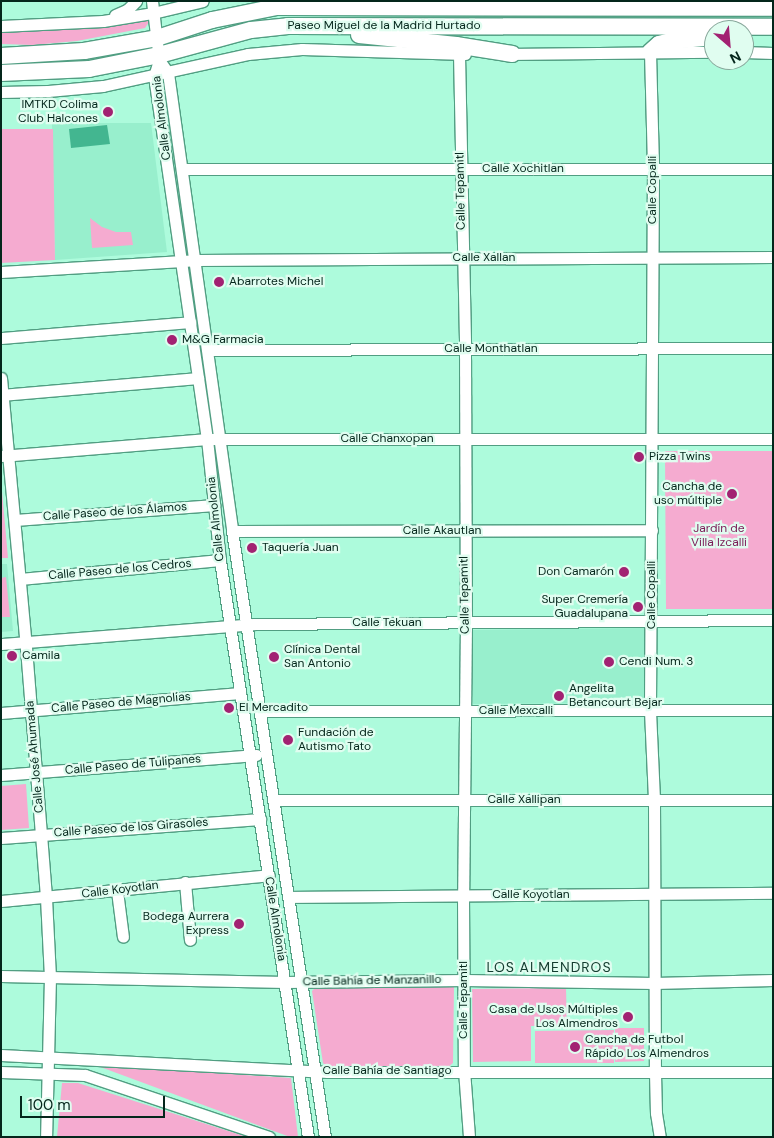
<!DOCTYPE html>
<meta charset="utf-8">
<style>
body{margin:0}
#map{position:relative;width:774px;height:1138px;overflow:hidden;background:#adfbdc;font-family:"DM Sans",sans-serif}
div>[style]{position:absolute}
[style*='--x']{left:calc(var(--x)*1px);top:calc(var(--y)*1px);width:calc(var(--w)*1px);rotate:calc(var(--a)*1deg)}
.built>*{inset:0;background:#98efcd}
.green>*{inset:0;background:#f5abd0}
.water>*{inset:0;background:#43b690}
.roads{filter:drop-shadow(1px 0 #519e82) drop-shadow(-1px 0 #519e82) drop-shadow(0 1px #519e82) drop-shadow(0 -1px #519e82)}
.minor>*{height:11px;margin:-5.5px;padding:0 5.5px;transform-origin:5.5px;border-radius:5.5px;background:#fff}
.highway>*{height:16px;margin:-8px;padding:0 8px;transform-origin:8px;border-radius:8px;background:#fff}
.dots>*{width:14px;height:14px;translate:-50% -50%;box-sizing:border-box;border:2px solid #e0fdf0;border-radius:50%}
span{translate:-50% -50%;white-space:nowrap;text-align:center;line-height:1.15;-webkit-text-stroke:4.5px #e0fdf0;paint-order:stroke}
.street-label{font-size:12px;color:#04261b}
.poi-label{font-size:12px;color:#04261b}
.right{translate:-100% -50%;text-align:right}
.left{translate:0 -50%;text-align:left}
.park-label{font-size:12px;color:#7b1c57}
.neighbourhood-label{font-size:14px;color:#133c2e;letter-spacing:1px}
.frame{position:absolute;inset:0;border:2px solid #04261b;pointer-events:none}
.north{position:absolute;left:704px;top:20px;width:50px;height:50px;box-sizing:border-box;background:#e0fdf0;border:1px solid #88a79b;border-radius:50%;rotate:153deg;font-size:14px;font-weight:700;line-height:20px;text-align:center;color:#04261b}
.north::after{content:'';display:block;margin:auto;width:18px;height:22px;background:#a22272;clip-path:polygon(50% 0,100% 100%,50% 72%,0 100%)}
.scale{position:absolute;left:20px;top:1096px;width:145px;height:22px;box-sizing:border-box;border:2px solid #04261b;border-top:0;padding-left:6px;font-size:15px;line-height:18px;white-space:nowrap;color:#04261b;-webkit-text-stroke:4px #e0fdf0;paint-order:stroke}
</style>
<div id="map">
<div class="built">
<i style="clip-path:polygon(52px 123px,151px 123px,167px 252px,55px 260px)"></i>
<i style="clip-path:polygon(1px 564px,7px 564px,13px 631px,1px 632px)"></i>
<i style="clip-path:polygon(644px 628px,644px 703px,473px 704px,473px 630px)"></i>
</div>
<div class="green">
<i style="clip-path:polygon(143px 17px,149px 22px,145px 28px,77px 41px,33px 45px,1px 44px,1px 30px,69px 30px)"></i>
<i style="clip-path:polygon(1px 129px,53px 129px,55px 260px,1px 263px)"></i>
<i style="clip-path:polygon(90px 218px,102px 227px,116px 232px,131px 232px,133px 245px,92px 248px)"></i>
<i style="clip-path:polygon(773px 451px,773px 609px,666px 609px,665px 451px)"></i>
<i style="clip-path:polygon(1px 480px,8px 558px,1px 558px)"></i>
<i style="clip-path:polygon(6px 577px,10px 617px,1px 617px,1px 578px)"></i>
<i style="clip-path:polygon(26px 784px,29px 828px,1px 830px,1px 786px)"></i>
<i style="clip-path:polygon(454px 987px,453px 1063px,448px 1067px,327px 1067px,323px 1063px,312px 991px,315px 988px)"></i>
<i style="clip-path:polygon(566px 988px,567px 1026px,531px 1026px,531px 1061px,473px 1062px,472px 989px)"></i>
<i style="clip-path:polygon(615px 1028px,644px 1028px,644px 1061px,615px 1062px)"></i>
<i style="clip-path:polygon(614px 1030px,614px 1063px,535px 1063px,535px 1031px)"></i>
<i style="clip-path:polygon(95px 1065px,291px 1078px,298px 1137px,290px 1137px)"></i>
<i style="clip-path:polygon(62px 1083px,78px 1083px,247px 1137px,57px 1137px)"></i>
</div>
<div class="water">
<i style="clip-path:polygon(107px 125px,110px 144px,71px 148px,69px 129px)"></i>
</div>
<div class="roads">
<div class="minor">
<i style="--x:152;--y:1;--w:59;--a:83.2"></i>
<i style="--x:159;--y:60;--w:17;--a:107"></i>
<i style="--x:154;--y:76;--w:367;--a:81.7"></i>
<i style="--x:207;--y:439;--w:122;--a:83.9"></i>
<i style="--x:220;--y:560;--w:584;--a:81.33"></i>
<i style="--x:115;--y:15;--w:13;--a:-23"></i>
<i style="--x:127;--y:10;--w:13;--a:-45"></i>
<i style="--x:1;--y:26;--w:102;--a:-2.8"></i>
<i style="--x:103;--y:21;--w:51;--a:-9.1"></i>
<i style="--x:153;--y:13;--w:51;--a:-13.5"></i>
<i style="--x:650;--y:52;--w:117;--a:88.5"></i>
<i style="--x:653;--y:169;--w:542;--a:90.32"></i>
<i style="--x:650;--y:711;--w:89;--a:87.4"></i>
<i style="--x:654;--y:800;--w:273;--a:89.8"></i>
<i style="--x:655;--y:1073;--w:40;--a:88.6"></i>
<i style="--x:656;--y:1113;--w:24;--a:81"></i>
<i style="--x:744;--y:52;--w:29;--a:2"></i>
<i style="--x:459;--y:54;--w:295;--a:88.8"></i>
<i style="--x:465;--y:349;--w:273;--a:89.8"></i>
<i style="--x:466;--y:622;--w:273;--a:90.6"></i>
<i style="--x:463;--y:895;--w:175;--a:89.7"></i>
<i style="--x:464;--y:1070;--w:67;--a:85.7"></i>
<i style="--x:506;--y:54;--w:208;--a:-0.6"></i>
<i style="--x:159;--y:60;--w:16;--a:55"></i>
<i style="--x:168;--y:73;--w:462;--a:82"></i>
<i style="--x:232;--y:531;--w:613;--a:81.28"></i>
<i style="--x:1;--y:92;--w:47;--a:-1.2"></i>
<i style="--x:48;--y:91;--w:55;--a:-5.2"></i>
<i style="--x:103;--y:86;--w:148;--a:-12.4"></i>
<i style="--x:248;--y:54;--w:54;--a:-5.3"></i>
<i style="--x:302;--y:49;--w:163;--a:1.8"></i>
<i style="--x:183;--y:169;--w:590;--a:0"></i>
<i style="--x:1;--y:272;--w:194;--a:-3.5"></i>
<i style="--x:195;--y:260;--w:578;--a:-0.3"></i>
<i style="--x:1;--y:338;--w:190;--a:-4.8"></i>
<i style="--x:208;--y:350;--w:565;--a:-0.2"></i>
<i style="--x:1;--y:378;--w:271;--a:84.7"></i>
<i style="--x:26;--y:648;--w:251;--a:85.4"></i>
<i style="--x:46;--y:898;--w:79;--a:87.1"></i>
<i style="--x:50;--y:977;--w:160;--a:91.4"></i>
<i style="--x:1;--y:395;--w:198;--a:-4.9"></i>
<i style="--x:1;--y:456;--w:207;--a:-4.7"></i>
<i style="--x:207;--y:439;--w:566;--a:0"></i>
<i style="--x:15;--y:520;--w:200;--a:-4.3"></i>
<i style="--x:232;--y:531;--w:420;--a:-0.1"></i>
<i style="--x:20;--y:579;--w:201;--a:-5.4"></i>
<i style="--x:1;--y:644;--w:253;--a:-4.5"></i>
<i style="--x:253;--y:624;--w:520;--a:-0.44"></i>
<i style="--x:260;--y:711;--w:513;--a:-0.11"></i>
<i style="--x:1;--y:713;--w:240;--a:-4.8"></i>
<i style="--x:1;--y:775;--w:256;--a:-4.5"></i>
<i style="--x:275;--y:800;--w:498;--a:0"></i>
<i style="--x:1;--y:838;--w:260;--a:-4.2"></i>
<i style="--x:185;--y:882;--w:58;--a:85.1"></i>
<i style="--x:117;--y:891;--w:46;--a:82.6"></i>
<i style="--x:289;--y:897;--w:484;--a:-0.5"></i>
<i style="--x:1;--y:901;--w:269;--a:-5.5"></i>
<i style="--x:1;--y:976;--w:284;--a:1.2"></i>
<i style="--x:285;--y:982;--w:180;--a:-0.6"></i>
<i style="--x:465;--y:980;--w:189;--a:0.9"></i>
<i style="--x:654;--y:983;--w:119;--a:-1.4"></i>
<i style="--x:1;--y:1055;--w:327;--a:3"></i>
<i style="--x:328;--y:1072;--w:445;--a:0"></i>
<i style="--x:1;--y:1072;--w:84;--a:2"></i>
<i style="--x:85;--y:1075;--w:194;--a:18.6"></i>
</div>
<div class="highway">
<i style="--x:359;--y:35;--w:98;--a:5.9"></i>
<i style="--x:456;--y:45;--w:57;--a:9.1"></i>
<i style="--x:650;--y:52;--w:12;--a:-42"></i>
<i style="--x:659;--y:44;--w:12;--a:-14"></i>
<i style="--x:671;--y:41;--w:43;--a:-5.3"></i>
<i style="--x:1;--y:56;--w:83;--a:-3.4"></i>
<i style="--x:84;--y:51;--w:74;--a:-10.1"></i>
<i style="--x:157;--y:38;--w:58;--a:-18.1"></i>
<i style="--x:212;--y:20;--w:65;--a:-11.5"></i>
<i style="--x:276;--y:7;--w:497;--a:0.1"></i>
<i style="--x:1;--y:73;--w:88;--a:-2.6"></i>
<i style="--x:89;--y:69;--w:71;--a:-11.3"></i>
<i style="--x:159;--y:55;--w:95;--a:-15.2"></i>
<i style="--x:251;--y:30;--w:37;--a:-6"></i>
<i style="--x:288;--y:26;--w:485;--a:0.1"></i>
</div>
</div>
<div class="dots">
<i style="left:108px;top:112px;background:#a22272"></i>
<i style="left:219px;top:282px;background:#a22272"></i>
<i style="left:172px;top:340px;background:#a22272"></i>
<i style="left:639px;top:457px;background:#a22272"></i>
<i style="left:732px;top:494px;background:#a22272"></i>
<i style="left:252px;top:548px;background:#a22272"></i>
<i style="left:624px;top:572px;background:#a22272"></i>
<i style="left:638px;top:607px;background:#a22272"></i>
<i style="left:12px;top:656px;background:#a22272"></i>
<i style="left:274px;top:657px;background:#a22272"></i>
<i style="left:609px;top:662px;background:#a22272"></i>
<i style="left:559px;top:696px;background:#a22272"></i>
<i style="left:229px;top:708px;background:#a22272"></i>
<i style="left:288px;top:740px;background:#a22272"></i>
<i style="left:239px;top:924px;background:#a22272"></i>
<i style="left:628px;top:1017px;background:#a22272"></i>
<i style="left:575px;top:1047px;background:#a22272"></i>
</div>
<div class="street-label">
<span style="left:384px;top:26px">Paseo Miguel de la Madrid Hurtado</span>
<span style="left:162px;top:118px;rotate:-97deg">Calle Almolonia</span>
<span style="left:523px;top:169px">Calle Xochitlan</span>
<span style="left:653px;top:190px;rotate:-90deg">Calle Copalli</span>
<span style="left:461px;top:191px;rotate:-91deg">Calle Tepamitl</span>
<span style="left:484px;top:258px">Calle Xallan</span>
<span style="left:491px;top:349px">Calle Monthatlan</span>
<span style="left:387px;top:439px">Calle Chanxopan</span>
<span style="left:115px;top:512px;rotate:-4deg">Calle Paseo de los Álamos</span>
<span style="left:216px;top:519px;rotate:-96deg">Calle Almolonia</span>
<span style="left:442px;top:531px">Calle Akautlan</span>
<span style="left:120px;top:570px;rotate:-5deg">Calle Paseo de los Cedros</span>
<span style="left:465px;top:595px;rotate:-91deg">Calle Tepamitl</span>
<span style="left:652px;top:595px;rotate:-90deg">Calle Copalli</span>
<span style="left:387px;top:623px">Calle Tekuan</span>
<span style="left:121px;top:703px;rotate:-5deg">Calle Paseo de Magnolias</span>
<span style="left:516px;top:711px">Calle Mexcalli</span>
<span style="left:35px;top:757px;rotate:-95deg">Calle José Ahumada</span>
<span style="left:133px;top:765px;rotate:-5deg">Calle Paseo de Tulipanes</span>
<span style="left:524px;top:800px">Calle Xallipan</span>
<span style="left:131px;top:828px;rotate:-4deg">Calle Paseo de los Girasoles</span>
<span style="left:120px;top:890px;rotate:-7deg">Calle Koyotlan</span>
<span style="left:531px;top:895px">Calle Koyotlan</span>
<span style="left:275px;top:919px;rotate:81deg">Calle Almolonia</span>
<span style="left:372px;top:981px;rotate:-1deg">Calle Bahía de Manzanillo</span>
<span style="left:464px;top:1000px;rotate:-90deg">Calle Tepamitl</span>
<span style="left:387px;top:1071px">Calle Bahía de Santiago</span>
</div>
<div class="poi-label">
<span class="right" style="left:98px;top:112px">IMTKD Colima<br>Club Halcones</span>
<span class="left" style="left:229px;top:282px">Abarrotes Michel</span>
<span class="left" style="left:182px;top:340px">M&amp;G Farmacia</span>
<span class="left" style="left:649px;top:457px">Pizza Twins</span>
<span class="right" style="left:722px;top:494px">Cancha de<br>uso múltiple</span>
<span class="left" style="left:262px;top:548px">Taquería Juan</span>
<span class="right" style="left:614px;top:572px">Don Camarón</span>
<span class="right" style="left:628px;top:607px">Super Cremería<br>Guadalupana</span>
<span class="left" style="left:284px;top:657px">Clínica Dental<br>San Antonio</span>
<span class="left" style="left:22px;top:656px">Camila</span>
<span class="left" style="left:619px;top:662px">Cendi Num. 3</span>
<span class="left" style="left:569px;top:696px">Angelita<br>Betancourt Bejar</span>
<span class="left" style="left:239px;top:708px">El Mercadito</span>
<span class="left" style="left:298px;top:740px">Fundación de<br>Autismo Tato</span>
<span class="right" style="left:229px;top:924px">Bodega Aurrera<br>Express</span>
<span class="right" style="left:618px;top:1017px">Casa de Usos Múltiples<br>Los Almendros</span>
<span class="left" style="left:585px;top:1047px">Cancha de Futbol<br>Rápido Los Almendros</span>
</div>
<div class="park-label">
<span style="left:719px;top:536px">Jardín de<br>Villa Izcalli</span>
</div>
<div class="neighbourhood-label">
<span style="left:549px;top:967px">LOS ALMENDROS</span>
</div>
<div class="frame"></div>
<div class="north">N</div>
<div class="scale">100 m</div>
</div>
